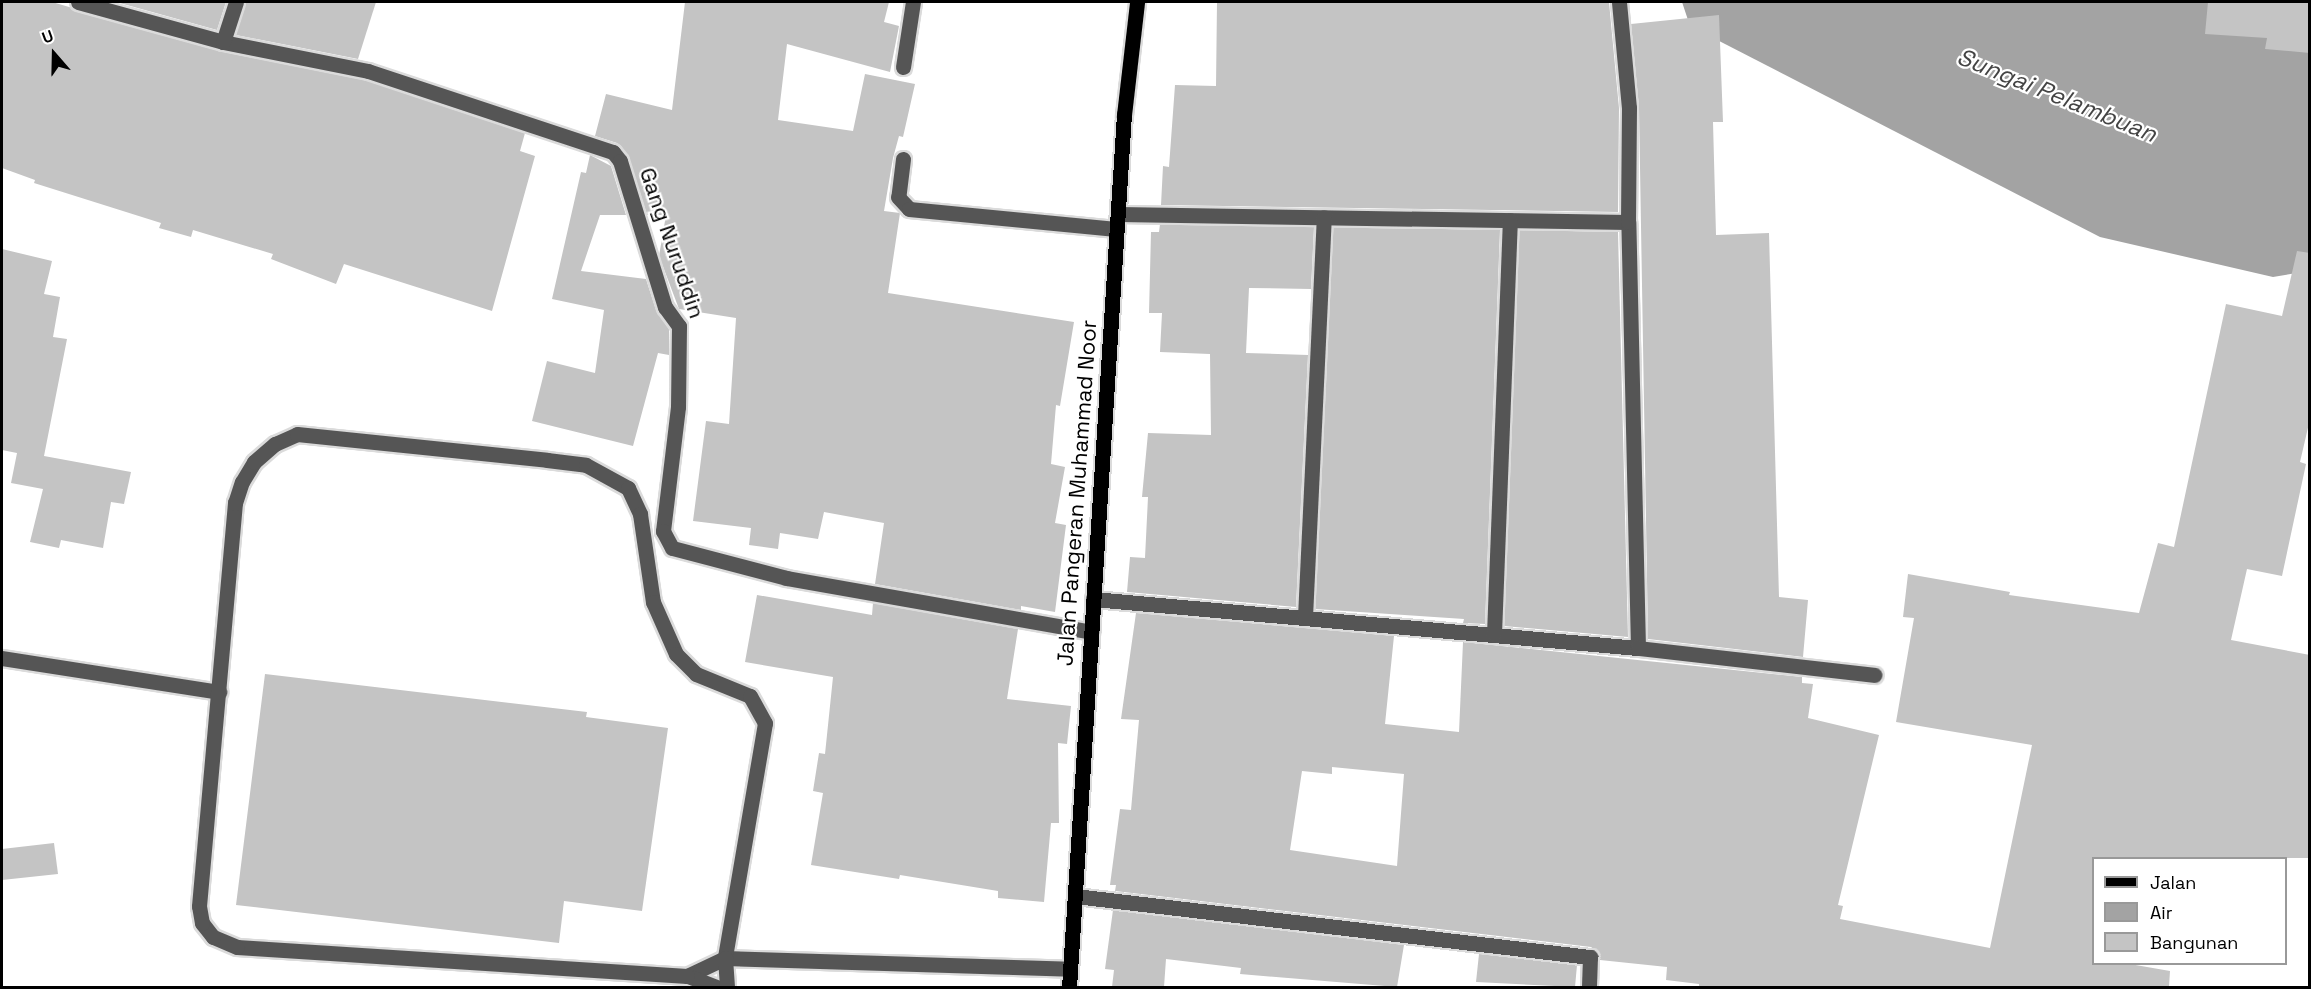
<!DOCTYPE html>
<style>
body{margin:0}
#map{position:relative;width:2311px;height:989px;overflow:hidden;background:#fff;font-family:"Space Grotesk",sans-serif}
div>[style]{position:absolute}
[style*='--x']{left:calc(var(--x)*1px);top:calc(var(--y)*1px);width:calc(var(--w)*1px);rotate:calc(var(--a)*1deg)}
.water>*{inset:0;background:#a3a3a3}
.building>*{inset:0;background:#c4c4c4}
.roads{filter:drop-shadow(2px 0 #dbdbdb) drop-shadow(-2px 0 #dbdbdb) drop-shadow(0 2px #dbdbdb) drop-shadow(0 -2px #dbdbdb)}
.minor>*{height:15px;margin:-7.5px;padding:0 7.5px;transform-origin:7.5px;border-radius:7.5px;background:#555}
.major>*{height:15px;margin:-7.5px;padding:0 7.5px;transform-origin:7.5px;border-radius:7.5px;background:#000}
span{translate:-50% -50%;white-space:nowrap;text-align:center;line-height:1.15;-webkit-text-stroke:4.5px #fff;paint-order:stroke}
.street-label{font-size:22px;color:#000}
.water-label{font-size:24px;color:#444;font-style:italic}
.frame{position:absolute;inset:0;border:3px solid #000;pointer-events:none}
.legend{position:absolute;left:2092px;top:857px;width:195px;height:108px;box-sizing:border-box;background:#fff;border:2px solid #999;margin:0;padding:8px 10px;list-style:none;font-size:18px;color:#000}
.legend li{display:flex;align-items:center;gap:12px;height:30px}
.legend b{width:30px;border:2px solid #999}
.north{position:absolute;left:24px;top:24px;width:60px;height:60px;-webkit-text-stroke:4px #fff;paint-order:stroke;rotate:340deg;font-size:16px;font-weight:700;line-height:24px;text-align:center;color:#000}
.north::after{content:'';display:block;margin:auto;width:21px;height:27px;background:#000;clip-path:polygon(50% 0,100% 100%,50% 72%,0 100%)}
</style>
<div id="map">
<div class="water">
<i style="clip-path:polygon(1682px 2px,2309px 2px,2309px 271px,2273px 277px,2100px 237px,1690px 26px)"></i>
</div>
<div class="building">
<i style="clip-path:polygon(2px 2px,52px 2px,220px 51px,366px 80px,525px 133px,520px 151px,535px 156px,492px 311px,344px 264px,336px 284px,271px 259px,273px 254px,193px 230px,191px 237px,159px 228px,161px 223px,34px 183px,35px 180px,2px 168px)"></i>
<i style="clip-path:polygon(116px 2px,226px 2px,217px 30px)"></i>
<i style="clip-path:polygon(246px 2px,376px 2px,358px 59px,236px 35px)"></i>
<i style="clip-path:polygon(685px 2px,889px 2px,884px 22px,899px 26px,890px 72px,787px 44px,778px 120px,853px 131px,865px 74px,915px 84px,903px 137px,899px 136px,893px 158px,884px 211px,900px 213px,888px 293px,1074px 322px,1060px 406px,1056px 405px,1051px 464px,1065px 467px,1055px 523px,1066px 525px,1055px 612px,1021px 606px,1021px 610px,875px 584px,884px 523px,824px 512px,818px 539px,780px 533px,778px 549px,749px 545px,751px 528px,693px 521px,706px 421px,729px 424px,736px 318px,679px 309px,659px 256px,666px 215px,647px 215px,628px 155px,617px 143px,595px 136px,606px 94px,672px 110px)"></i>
<i style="clip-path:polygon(1217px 2px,1609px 2px,1619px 108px,1618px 212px,1161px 205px,1163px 166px,1169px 167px,1175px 85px,1216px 86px)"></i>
<i style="clip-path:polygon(2208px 2px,2310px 2px,2310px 53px,2265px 49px,2267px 38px,2205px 34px)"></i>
<i style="clip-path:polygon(1719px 15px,1723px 122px,1713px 122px,1716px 235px,1769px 233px,1779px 597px,1808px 600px,1803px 657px,1648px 639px,1639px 108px,1631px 24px)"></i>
<i style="clip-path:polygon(590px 155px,611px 166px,626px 215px,600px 215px,581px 271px,646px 279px,656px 310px,669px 329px,669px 355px,658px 353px,633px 446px,532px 421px,547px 361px,595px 373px,604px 310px,552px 299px,581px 172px,586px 173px)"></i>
<i style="clip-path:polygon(1160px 224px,1314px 227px,1311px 289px,1249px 288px,1246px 353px,1308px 355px,1296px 607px,1127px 592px,1130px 557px,1145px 558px,1148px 497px,1142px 497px,1148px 433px,1211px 435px,1210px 354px,1160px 352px,1162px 313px,1149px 313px,1151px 232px,1159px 232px)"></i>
<i style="clip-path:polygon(1333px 227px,1500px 230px,1485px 624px,1463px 623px,1464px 619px,1315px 609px)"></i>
<i style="clip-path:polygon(1519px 230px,1618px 232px,1628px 637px,1504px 626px)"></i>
<i style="clip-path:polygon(2px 249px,52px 261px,44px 294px,60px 297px,53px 337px,67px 339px,44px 456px,131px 472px,124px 504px,111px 502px,103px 548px,61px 540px,59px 548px,30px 542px,43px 489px,11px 483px,17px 453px,2px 450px)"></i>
<i style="clip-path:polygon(evenodd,2297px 251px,2310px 253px,2310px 419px,2300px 462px,2306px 464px,2282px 576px,2247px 569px,2231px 640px,2310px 655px,2310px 858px,2094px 858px,2094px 963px,2124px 963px,2170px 971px,2169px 987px,1699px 987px,1699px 984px,1666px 980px,1667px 967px,1600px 960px,1598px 952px,1591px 947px,1115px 891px,1116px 885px,1110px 885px,1120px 809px,1131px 810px,1139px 720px,1121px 719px,1136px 613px,1394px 636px,1385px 724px,1459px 732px,1463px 642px,1802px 677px,1802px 683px,1813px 684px,1808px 718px,1879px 735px,1838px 905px,1843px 906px,1840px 919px,1990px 948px,2032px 745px,1896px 722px,1914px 618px,1903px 617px,1908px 574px,2010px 592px,2009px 595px,2139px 613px,2158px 543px,2174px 547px,2226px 304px,2282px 316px,2297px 251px,1332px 767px,1404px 774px,1397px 866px,1290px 850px,1302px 771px,1332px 774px,1332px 767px)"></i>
<i style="clip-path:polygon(757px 595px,872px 615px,873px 603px,1018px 629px,1007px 699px,1071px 706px,1067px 744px,1058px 743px,1059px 823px,1051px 823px,1044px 902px,998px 898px,998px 891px,900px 875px,899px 879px,811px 865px,823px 793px,813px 791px,819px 753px,825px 754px,833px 677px,745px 662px)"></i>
<i style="clip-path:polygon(265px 674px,587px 712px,586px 717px,668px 728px,642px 911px,564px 901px,559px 943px,236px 905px)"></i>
<i style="clip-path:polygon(54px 843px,58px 874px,2px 880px,2px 849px)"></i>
<i style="clip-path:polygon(1113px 910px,1404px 945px,1397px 987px,1240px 974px,1241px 968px,1166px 959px,1164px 987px,1112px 987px,1114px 970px,1105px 969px)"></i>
<i style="clip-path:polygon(1479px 954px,1577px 965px,1575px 987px,1476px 982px)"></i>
</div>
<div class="roads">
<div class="minor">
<i style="--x:78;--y:2;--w:150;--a:15.4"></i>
<i style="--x:223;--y:42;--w:148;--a:11.3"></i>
<i style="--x:368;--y:71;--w:258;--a:18.3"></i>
<i style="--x:613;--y:152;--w:11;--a:52"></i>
<i style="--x:620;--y:161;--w:153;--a:72.9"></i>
<i style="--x:665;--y:307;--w:24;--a:54"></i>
<i style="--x:679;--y:326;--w:81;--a:90.7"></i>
<i style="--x:678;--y:407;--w:125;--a:96.9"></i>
<i style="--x:663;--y:531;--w:19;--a:62"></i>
<i style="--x:672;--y:548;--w:118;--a:14.7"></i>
<i style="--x:786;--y:578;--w:310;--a:10"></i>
<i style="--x:223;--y:42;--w:42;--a:-72"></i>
<i style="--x:903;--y:67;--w:66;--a:-81.3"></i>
<i style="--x:903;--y:159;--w:38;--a:97"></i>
<i style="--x:898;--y:197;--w:16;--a:47"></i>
<i style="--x:909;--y:209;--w:208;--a:5.5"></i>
<i style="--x:1118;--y:214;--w:510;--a:0.9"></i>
<i style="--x:1093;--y:599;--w:547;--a:5.14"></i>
<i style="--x:1638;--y:648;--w:426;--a:-91.3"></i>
<i style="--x:1628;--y:222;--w:114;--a:-89.5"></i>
<i style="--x:1629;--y:108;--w:106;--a:-95.4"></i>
<i style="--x:1305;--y:617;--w:400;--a:-87.3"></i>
<i style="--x:1494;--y:634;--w:414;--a:-87.8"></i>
<i style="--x:1638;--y:648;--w:238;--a:6.5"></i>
<i style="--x:2;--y:658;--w:220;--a:8.9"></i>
<i style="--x:1075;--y:896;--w:519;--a:6.76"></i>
<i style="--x:1590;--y:957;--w:31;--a:92"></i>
<i style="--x:687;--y:976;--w:42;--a:-25.3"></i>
<i style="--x:725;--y:958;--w:345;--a:1.8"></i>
<i style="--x:719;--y:988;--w:34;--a:-159"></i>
<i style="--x:687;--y:976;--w:451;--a:-176.3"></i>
<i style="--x:237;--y:947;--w:26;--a:-157"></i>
<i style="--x:213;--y:937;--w:18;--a:-128"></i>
<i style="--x:202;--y:923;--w:17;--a:-100"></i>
<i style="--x:199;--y:906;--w:405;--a:-84.9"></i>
<i style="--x:235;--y:503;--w:22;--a:-72"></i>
<i style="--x:242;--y:482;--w:23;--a:-59"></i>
<i style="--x:254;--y:462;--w:28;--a:-41"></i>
<i style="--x:275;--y:444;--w:24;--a:-24"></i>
<i style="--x:297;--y:434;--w:251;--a:5.9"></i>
<i style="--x:547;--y:460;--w:39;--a:7"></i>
<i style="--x:586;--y:465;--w:48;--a:28.7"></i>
<i style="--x:628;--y:488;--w:29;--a:65"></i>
<i style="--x:640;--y:514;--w:89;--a:81.6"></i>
<i style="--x:653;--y:602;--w:57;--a:66.1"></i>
<i style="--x:676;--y:654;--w:28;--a:45"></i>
<i style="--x:696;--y:674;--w:58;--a:22.2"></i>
<i style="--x:750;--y:696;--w:31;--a:61"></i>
<i style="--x:765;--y:723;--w:238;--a:99.7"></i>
<i style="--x:725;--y:958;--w:30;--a:86"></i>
</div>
<div class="major">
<i style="--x:1069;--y:988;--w:875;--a:-86.4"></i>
<i style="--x:1124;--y:115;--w:114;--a:-83.4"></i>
</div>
</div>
<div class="street-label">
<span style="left:672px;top:243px;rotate:71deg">Gang Nuruddin</span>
<span style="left:1077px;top:493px;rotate:-86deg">Jalan Pangeran Muhammad Noor</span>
</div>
<div class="water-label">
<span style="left:2057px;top:95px;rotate:22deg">Sungai Pelambuan</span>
</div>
<div class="frame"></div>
<ul class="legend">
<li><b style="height:8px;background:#000"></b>Jalan</li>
<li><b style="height:16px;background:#a3a3a3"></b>Air</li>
<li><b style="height:16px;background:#c4c4c4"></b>Bangunan</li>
</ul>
<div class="north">U</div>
</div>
